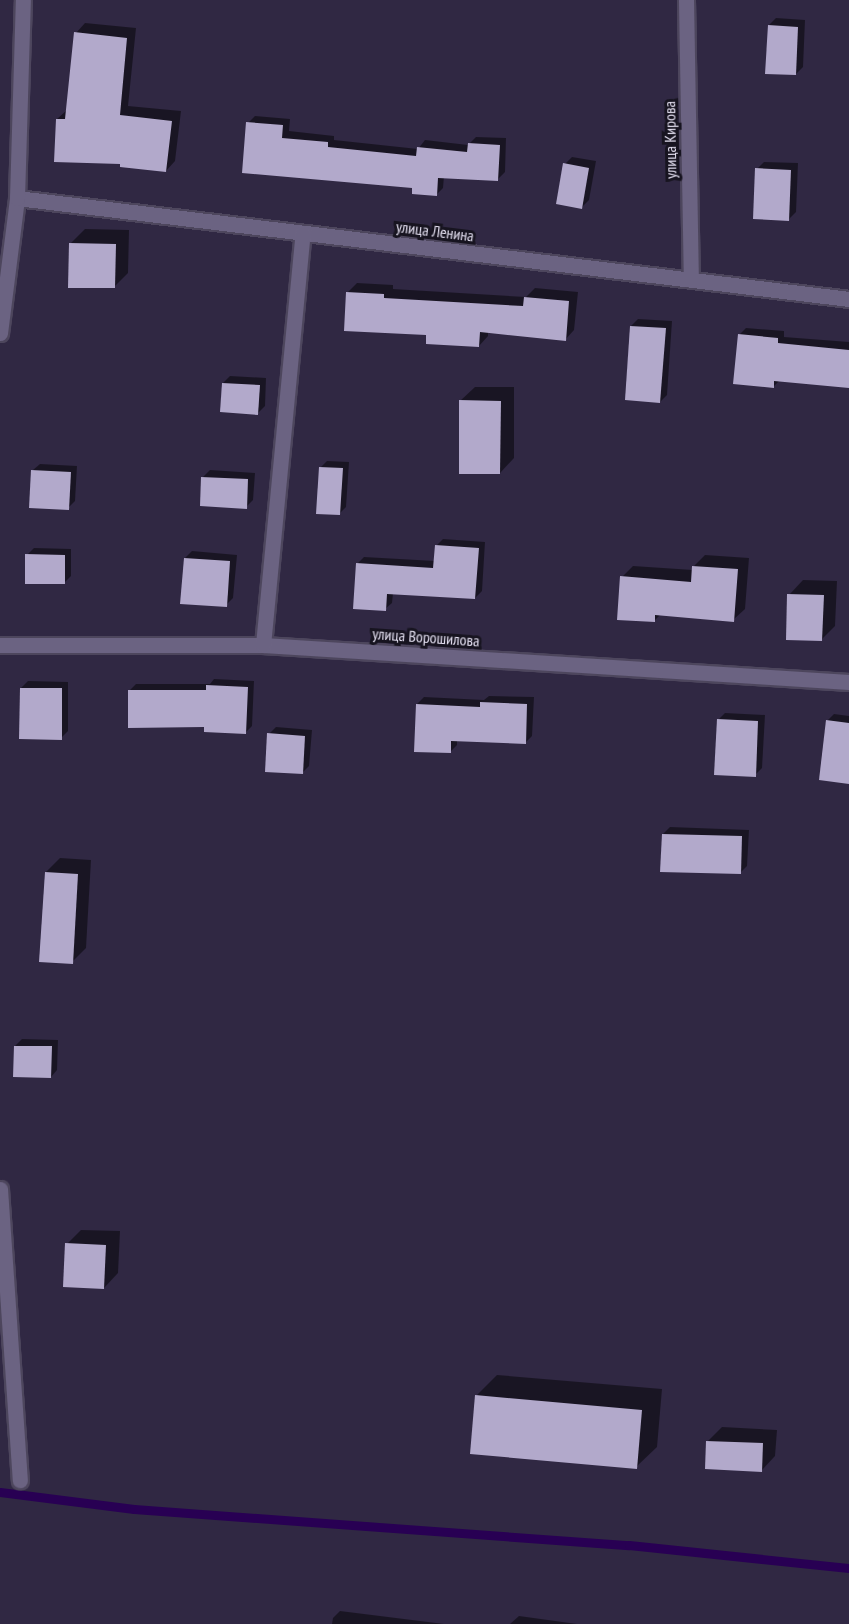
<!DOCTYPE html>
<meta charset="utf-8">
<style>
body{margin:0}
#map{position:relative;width:849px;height:1624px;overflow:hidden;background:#302843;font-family:"PT Sans Narrow",sans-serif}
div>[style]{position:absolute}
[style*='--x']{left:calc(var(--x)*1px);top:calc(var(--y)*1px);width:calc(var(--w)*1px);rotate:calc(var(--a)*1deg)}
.shadow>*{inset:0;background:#0007}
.stream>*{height:9px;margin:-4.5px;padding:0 4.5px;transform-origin:4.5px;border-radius:4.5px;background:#280053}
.building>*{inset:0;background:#b2a9cb}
.roads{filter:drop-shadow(2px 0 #4d465d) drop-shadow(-2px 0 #4d465d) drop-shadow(0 2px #4d465d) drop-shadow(0 -2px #4d465d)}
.minor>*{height:15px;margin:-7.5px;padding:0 7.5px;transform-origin:7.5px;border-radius:7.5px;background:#6b6382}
span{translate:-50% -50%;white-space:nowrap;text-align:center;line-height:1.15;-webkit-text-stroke:6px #171420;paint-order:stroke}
.street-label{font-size:16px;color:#e5e1f2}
</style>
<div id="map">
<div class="shadow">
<i style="clip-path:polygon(776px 18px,805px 20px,803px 67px,796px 74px,769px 25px)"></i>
<i style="clip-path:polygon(85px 23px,136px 28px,128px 106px,181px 111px,175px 161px,166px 171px,122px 163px,57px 119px,67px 110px,76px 33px)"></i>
<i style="clip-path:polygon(255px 116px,290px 119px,289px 131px,334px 136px,334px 140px,418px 149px,425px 140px,468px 145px,476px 137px,506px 138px,505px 172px,498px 179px,444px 176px,443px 188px,436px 195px,414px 186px,244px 172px,248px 123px)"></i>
<i style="clip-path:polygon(572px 157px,596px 161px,589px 200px,582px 207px,565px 164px)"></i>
<i style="clip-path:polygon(764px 162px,798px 163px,796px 212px,789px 219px,757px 169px)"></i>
<i style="clip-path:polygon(85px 229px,129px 230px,128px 273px,114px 287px,70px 244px)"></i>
<i style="clip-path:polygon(357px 283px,393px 285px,393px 289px,526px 297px,535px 288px,578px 292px,574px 330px,565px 340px,488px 332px,488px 336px,479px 346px,428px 333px,348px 292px)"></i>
<i style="clip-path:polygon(638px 319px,672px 321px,667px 395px,660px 402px,631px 326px)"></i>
<i style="clip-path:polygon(746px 328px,784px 331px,784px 337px,849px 342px,849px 386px,780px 380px,773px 387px,739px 335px)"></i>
<i style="clip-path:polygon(230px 376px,266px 378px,265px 406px,258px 413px,223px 383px)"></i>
<i style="clip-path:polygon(475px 387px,514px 387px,514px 458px,500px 473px,460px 401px)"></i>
<i style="clip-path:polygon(327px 461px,349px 462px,346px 507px,339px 514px,320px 468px)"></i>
<i style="clip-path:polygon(40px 464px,77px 466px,75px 501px,68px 508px,33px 470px)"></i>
<i style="clip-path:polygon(210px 470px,255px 473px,253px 500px,246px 507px,203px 477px)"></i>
<i style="clip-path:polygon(443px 539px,485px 542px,482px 591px,475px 598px,393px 593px,392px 603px,385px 609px,357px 564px,364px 557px,435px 561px,436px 546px)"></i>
<i style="clip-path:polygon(34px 548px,71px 549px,71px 576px,64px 583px,27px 555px)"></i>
<i style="clip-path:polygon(192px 551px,237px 555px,233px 598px,226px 605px,185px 558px)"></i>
<i style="clip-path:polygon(705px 555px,749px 558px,745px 609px,733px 620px,661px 614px,654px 621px,622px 577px,633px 566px,693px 570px,694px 566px)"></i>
<i style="clip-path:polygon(803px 580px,837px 581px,835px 626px,821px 640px,789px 595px)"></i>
<i style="clip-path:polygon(214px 679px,254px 681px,252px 726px,245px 733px,206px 725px,129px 691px,136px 684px,210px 684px)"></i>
<i style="clip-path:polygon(28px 681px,68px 682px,68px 731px,61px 738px,21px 688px)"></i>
<i style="clip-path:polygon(489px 696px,534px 697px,532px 736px,525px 743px,457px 740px,457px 745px,450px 752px,417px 704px,424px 697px,484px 700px)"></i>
<i style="clip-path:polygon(725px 713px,765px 715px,762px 768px,755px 775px,718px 720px)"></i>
<i style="clip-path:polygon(834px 714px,849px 716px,849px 783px,827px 721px)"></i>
<i style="clip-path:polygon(276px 727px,312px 730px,309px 766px,302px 773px,269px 734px)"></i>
<i style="clip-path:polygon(670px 827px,749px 830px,747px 866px,740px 873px,663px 834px)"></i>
<i style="clip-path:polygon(60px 858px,91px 860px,86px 948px,72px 962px,46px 872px)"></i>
<i style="clip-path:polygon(22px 1039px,58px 1040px,57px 1070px,51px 1077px,15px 1046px)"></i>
<i style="clip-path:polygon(81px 1230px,120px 1231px,118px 1273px,104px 1288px,67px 1244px)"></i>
<i style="clip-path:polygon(497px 1375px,662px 1389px,657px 1447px,636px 1467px,477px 1395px)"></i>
<i style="clip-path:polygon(722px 1427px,777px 1430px,775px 1456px,761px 1471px,708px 1441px)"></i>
<i style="clip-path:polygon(340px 1611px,444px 1624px,332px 1624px,333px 1618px)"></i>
<i style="clip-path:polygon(519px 1616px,577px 1624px,510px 1624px)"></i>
</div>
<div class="stream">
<i style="--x:0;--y:1492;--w:135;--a:7.2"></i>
<i style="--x:134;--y:1509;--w:496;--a:4.2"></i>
<i style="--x:629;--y:1545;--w:221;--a:6"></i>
</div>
<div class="building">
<i style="clip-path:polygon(768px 25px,798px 27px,796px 75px,765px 74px)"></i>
<i style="clip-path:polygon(74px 32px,127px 38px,120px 115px,172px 121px,166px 172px,120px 167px,120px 164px,54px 162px,56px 119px,65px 119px)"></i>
<i style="clip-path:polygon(246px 122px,283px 125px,282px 138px,328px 142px,328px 147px,416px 156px,417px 147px,467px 152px,468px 143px,500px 145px,498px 181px,438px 178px,437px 196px,412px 194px,412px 188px,242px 173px)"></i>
<i style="clip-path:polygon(563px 163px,589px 168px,582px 209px,556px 204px)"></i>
<i style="clip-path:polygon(755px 168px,791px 170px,789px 221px,753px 219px)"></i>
<i style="clip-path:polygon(69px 243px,116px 244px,115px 288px,68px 288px)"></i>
<i style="clip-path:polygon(346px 292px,384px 294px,384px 298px,523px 306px,524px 297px,569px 301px,566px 341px,480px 332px,479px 347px,426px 344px,426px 335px,344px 331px)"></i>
<i style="clip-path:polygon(630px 326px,666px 328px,660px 403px,625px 400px)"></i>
<i style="clip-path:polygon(738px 334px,778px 338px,778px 343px,849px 350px,849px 388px,774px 381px,774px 388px,733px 384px)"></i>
<i style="clip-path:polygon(222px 383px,260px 385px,258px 415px,220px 412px)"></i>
<i style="clip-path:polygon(459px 400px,501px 401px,500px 474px,459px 474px)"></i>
<i style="clip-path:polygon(319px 467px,343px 468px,340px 515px,316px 514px)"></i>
<i style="clip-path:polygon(31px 470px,71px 472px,69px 510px,29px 508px)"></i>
<i style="clip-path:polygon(201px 477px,248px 479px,247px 509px,200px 506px)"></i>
<i style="clip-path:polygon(435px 545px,479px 548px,475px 599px,387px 594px,386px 611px,353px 609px,356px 563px,433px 568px)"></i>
<i style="clip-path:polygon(25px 554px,65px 555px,65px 584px,25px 584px)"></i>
<i style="clip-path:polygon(184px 558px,230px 561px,227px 607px,180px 604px)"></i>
<i style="clip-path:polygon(692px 566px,738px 569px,734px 622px,655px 615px,655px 622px,617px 620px,620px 576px,691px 582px)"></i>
<i style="clip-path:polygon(787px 594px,824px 595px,822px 641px,786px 640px)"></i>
<i style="clip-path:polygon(206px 685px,248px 687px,246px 734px,204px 732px,204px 727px,128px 728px,128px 690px,206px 690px)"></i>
<i style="clip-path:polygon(20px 688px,62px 688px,62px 740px,19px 739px)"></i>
<i style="clip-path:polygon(480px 702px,527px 704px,526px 744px,451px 741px,451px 753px,414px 752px,416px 704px,480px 707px)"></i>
<i style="clip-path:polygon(717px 719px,758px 721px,756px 777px,714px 775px)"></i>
<i style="clip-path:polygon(826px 720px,849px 723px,849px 784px,819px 780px)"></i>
<i style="clip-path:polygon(267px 733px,305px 736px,303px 774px,265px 772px)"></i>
<i style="clip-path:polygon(662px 834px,742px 836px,741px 874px,660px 872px)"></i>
<i style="clip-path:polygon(45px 872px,78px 874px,73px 964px,39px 962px)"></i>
<i style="clip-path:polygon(14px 1046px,52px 1046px,51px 1078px,13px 1077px)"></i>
<i style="clip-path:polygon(65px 1243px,106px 1245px,104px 1289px,63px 1287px)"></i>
<i style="clip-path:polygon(475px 1395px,642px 1410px,637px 1469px,470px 1454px)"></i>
<i style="clip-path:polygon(706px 1441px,763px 1443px,762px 1472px,705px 1469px)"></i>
</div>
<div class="roads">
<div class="minor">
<i style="--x:686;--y:0;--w:280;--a:89"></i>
<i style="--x:17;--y:198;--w:838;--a:6.92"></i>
<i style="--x:0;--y:333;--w:136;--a:-82.8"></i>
<i style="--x:17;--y:198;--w:198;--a:-88.3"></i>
<i style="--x:0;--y:645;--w:263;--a:0"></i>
<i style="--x:263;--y:645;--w:587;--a:3.61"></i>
<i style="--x:263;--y:645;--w:414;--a:-84.5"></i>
<i style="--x:0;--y:1189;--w:292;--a:86.1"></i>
</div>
</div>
<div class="street-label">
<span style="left:670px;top:140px;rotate:-91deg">улица Кирова</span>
<span style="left:435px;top:231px;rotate:7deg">улица Ленина</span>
<span style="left:426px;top:637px;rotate:4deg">улица Ворошилова</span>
</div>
</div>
